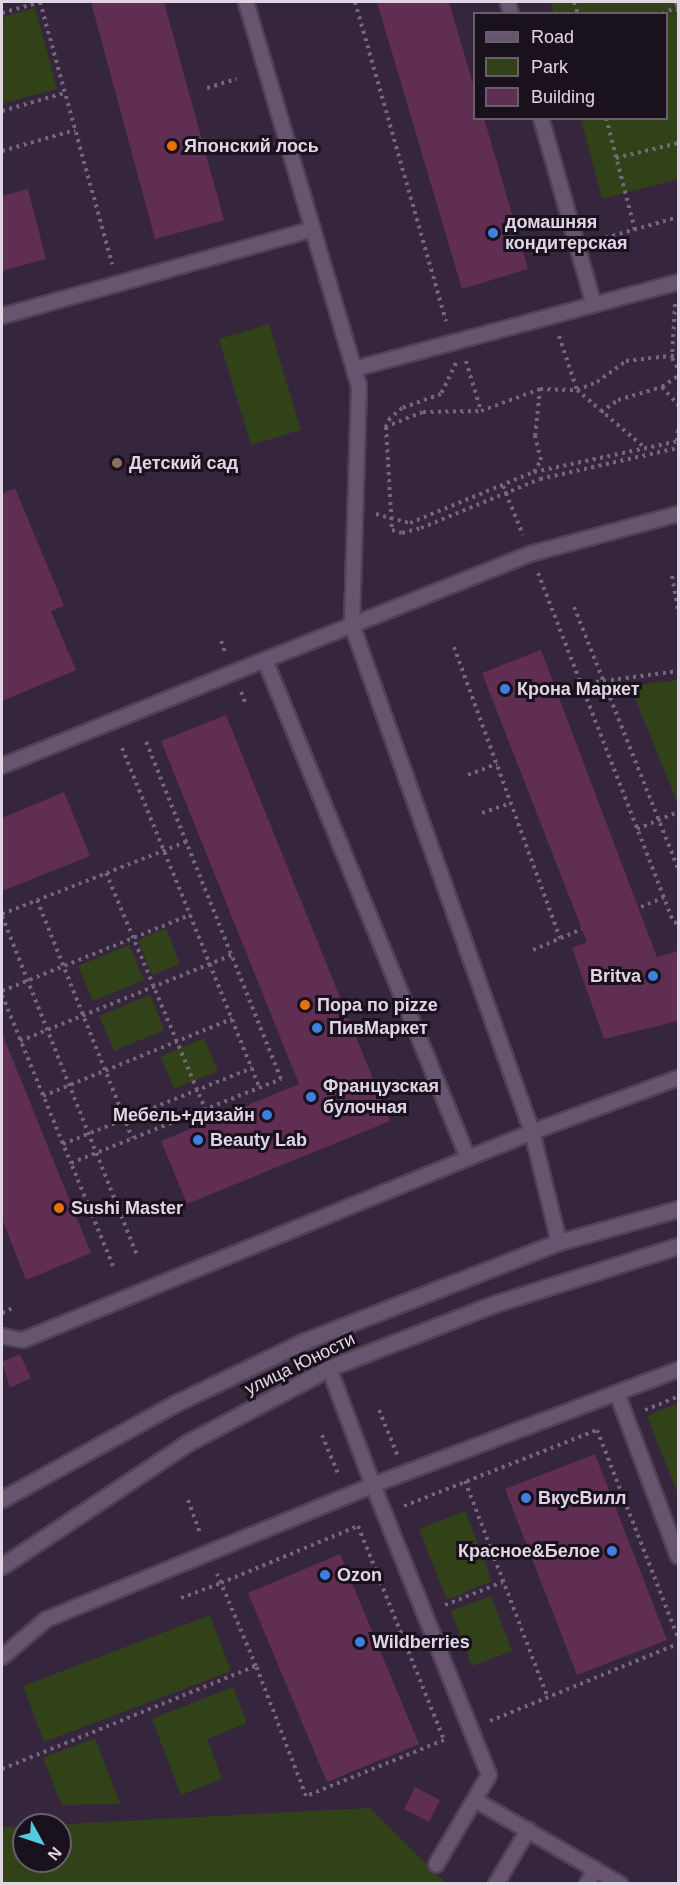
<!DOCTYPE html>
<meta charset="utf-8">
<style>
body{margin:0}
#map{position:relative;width:680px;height:1885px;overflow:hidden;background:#35253d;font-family:Arial,sans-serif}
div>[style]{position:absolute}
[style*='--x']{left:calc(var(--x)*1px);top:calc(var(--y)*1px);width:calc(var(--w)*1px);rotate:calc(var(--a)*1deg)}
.green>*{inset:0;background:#314219}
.building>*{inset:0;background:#602d53}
.path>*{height:4px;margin-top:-2px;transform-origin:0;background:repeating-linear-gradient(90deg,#74667b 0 3px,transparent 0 7.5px)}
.roads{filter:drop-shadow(2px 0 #504155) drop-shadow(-2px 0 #504155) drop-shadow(0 2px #504155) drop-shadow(0 -2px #504155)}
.service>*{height:14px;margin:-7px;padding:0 7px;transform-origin:7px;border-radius:7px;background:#67546f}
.minor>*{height:15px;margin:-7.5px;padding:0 7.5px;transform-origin:7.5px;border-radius:7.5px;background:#67546f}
.dots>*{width:16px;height:16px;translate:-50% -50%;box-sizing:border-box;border:3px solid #19111c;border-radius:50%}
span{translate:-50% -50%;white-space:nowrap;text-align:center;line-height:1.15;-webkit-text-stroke:6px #19111c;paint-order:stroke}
.poi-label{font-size:18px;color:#e0d5e5;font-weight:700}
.left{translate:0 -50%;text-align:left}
.right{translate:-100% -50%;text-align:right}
.street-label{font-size:18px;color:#e0d5e5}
.frame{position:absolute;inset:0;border:3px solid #e0d5e5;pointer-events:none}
.legend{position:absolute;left:473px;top:12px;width:195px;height:108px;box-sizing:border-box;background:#19111c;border:2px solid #695f6c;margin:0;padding:8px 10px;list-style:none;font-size:18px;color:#e0d5e5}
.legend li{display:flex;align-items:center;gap:12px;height:30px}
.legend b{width:30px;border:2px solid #695f6c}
.north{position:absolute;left:12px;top:1813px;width:60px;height:60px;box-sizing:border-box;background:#19111c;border:2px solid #695f6c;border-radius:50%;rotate:130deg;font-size:16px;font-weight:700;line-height:24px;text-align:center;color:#e0d5e5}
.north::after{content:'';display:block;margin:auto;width:21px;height:27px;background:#54cade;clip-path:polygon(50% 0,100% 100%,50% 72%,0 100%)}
</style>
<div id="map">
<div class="green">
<i style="clip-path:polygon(550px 2px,678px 2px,678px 179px,602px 199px,581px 119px,666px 118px,666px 14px,554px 13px)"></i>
<i style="clip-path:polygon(35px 8px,57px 89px,2px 104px,2px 17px)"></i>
<i style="clip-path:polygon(269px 324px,301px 430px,251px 445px,219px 339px)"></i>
<i style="clip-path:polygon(678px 680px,678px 804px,630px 686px)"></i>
<i style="clip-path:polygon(166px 928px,180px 964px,152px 975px,138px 940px)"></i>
<i style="clip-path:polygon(129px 945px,144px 980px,93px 1001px,78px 966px)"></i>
<i style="clip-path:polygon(150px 995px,164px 1030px,114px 1051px,99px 1016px)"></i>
<i style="clip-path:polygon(204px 1038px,218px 1071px,174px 1089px,161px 1056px)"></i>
<i style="clip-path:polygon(678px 1403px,678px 1495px,647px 1416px)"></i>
<i style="clip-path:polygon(465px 1511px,492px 1581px,447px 1600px,419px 1529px)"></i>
<i style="clip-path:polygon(491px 1596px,512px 1651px,472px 1666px,451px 1611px)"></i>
<i style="clip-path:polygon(210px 1615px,231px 1671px,44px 1742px,23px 1686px)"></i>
<i style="clip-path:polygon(233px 1687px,247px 1723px,207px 1739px,222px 1779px,181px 1795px,152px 1719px)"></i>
<i style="clip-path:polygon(95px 1738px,120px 1804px,62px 1805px,43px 1758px)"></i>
<i style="clip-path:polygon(370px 1808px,446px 1883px,2px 1883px,2px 1827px,24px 1826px,24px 1861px,60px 1861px,60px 1825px,47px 1825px)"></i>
</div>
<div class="building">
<i style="clip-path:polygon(91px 2px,164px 2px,224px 220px,155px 239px)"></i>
<i style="clip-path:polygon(377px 2px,449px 2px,474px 87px,474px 118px,484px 118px,528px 269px,462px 289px)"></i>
<i style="clip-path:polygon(28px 189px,46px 259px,2px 271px,2px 196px)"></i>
<i style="clip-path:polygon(15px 488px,64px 606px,51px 611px,76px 670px,2px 701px,2px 494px)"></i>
<i style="clip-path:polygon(541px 650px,657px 957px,678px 951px,678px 1021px,604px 1039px,572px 948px,587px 942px,482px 673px)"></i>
<i style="clip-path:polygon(226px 715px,390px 1121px,187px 1204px,161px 1141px,299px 1084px,161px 741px)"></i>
<i style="clip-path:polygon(64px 792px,90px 856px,2px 891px,2px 818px)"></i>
<i style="clip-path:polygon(2px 1033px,91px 1253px,26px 1280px,2px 1219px)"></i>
<i style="clip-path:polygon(20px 1354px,31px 1378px,10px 1388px,2px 1362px)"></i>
<i style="clip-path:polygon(595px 1454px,667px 1640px,577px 1675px,505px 1489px)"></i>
<i style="clip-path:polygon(340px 1554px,419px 1744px,327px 1782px,248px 1593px)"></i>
<i style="clip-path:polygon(415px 1787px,440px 1800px,429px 1822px,404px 1809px)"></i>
</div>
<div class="path">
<i style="--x:40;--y:2;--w:272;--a:74.6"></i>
<i style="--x:355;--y:2;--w:332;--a:74.1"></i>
<i style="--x:574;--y:2;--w:13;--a:72"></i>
<i style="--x:676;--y:2;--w:10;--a:79"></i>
<i style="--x:2;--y:13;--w:40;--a:-16"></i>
<i style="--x:662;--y:14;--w:17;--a:-25"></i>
<i style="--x:207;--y:88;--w:31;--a:-17"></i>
<i style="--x:2;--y:111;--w:66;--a:-15.9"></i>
<i style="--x:606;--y:118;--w:116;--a:75.5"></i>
<i style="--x:2;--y:151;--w:76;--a:-16"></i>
<i style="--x:616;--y:158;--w:64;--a:-13.6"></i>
<i style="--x:598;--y:240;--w:83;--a:-16"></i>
<i style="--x:675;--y:304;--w:54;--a:93.2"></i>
<i style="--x:672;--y:358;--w:13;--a:61"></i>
<i style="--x:559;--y:336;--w:57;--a:71.6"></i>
<i style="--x:577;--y:390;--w:89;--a:40.5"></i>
<i style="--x:466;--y:361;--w:52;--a:73.3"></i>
<i style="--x:456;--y:363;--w:34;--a:116"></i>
<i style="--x:441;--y:394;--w:41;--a:160.3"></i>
<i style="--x:402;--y:408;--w:16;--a:140"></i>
<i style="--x:390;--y:418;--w:10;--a:114"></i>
<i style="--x:386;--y:427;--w:103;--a:86.7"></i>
<i style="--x:392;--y:530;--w:10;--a:17"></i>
<i style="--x:402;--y:533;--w:20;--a:-15"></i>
<i style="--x:421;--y:528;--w:129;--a:-22.4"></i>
<i style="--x:540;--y:479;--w:141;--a:-12.7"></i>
<i style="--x:662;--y:387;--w:24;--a:48"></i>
<i style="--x:601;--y:412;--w:21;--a:-35"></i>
<i style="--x:618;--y:400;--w:46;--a:-16.5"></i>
<i style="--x:662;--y:387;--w:19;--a:-35"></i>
<i style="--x:385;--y:427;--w:41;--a:-21.5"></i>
<i style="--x:423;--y:412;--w:58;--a:-1"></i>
<i style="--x:481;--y:411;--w:63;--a:-20.4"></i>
<i style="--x:540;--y:389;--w:37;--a:2"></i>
<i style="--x:577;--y:390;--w:22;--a:-22"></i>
<i style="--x:597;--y:382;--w:36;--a:-36"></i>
<i style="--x:626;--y:361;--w:52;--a:-6.6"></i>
<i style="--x:677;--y:441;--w:11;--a:-85"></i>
<i style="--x:534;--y:472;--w:14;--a:-60"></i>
<i style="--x:541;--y:460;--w:25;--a:-104"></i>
<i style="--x:535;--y:436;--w:47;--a:-83.9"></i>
<i style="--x:503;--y:486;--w:53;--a:67.8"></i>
<i style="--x:376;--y:514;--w:35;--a:15"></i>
<i style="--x:410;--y:523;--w:134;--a:-22.4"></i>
<i style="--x:534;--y:472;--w:147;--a:-12.1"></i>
<i style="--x:538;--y:573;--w:375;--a:68.8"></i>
<i style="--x:674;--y:923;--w:4;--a:-14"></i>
<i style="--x:672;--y:576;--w:34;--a:80"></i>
<i style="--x:574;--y:607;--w:281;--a:68.3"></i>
<i style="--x:221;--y:641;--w:12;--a:70"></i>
<i style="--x:454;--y:647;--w:310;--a:70"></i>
<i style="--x:581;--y:684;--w:98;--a:-7.6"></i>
<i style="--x:241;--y:692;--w:11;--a:68"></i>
<i style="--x:122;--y:748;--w:180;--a:67.8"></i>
<i style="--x:468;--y:775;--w:31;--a:-21"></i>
<i style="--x:482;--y:813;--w:31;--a:-19"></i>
<i style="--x:637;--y:829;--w:44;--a:-22.5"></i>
<i style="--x:106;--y:873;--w:256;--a:67.2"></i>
<i style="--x:37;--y:900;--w:256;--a:68.2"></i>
<i style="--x:641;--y:907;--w:25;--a:-23"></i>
<i style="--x:2;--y:914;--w:198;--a:-21.4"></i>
<i style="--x:2;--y:916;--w:365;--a:68.3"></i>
<i style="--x:533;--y:950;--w:53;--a:-23.2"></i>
<i style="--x:2;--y:991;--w:203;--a:-22"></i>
<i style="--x:190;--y:915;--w:185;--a:68.1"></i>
<i style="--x:2;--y:995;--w:182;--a:67.7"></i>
<i style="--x:20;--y:1041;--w:229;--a:-22.1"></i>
<i style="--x:43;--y:1096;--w:204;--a:-22.2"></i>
<i style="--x:63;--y:1144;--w:204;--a:-21.9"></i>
<i style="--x:113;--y:1266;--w:111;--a:-112.2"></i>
<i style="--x:71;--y:1163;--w:226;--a:-21.8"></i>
<i style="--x:281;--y:1079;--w:366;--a:-111.8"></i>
<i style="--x:2;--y:1313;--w:14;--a:-25"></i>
<i style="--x:379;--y:1410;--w:48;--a:67.8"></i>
<i style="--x:645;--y:1410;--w:35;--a:-22"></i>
<i style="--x:322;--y:1435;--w:44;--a:67.5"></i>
<i style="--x:465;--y:1481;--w:230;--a:69.1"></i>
<i style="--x:188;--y:1500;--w:35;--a:70"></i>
<i style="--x:404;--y:1506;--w:207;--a:-21.5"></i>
<i style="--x:597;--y:1430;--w:223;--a:68.7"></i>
<i style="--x:181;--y:1598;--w:43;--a:-20.6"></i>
<i style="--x:221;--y:1583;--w:148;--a:-22.6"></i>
<i style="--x:358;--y:1526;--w:231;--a:68.1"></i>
<i style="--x:444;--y:1740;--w:149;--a:157.9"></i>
<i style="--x:306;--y:1796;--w:139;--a:-111"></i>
<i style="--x:256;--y:1666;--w:90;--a:-112.9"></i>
<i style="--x:221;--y:1583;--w:10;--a:-114"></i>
<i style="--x:445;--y:1605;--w:62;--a:-21.6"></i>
<i style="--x:490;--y:1721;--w:203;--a:-22.3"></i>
<i style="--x:2;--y:1769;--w:274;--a:-22.1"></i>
</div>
<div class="roads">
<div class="service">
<i style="--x:246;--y:2;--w:400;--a:73.6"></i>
<i style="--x:359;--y:386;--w:239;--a:91.7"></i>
<i style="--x:352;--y:625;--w:538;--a:70.45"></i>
<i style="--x:532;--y:1132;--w:113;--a:76.2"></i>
<i style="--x:508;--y:2;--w:12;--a:76"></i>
<i style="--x:541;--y:118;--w:194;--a:74.2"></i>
<i style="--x:2;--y:316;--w:323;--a:-15.6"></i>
<i style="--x:354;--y:369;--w:335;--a:-15"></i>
<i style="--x:2;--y:766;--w:284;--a:-22"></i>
<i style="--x:468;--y:1158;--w:538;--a:-112.18"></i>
<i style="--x:265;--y:660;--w:285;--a:-21.8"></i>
<i style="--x:530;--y:554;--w:153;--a:-15.1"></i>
<i style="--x:2;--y:1336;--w:21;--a:11"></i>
<i style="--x:23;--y:1340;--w:550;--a:-22.23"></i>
<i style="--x:532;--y:1132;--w:156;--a:-20.3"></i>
<i style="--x:329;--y:1368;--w:125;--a:69.4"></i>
<i style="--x:373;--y:1485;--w:326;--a:-20.7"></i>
<i style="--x:617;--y:1393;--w:174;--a:69.5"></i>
<i style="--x:2;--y:1657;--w:59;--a:-40.2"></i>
<i style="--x:47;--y:1619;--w:352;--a:-22.3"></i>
<i style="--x:373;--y:1485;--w:312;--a:68.2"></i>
<i style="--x:489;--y:1775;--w:104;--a:120.5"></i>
<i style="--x:475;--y:1800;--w:168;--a:30.1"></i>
<i style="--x:496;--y:1884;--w:63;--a:-59.3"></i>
<i style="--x:587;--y:1884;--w:17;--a:-62"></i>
</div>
<div class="minor">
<i style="--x:2;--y:1499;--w:196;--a:-28.9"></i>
<i style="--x:174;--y:1404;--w:145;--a:-25.7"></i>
<i style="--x:305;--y:1341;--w:273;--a:-21.3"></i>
<i style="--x:559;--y:1242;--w:123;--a:-15.5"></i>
<i style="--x:2;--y:1566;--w:222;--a:-33.6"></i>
<i style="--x:187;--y:1443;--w:161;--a:-27.8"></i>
<i style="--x:329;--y:1368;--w:177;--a:-21.2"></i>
<i style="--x:494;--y:1304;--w:193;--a:-17.5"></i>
</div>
</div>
<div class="dots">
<i style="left:172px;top:146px;background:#e8710a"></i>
<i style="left:493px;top:233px;background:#3f7fe0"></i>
<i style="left:117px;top:463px;background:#8d6e63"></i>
<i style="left:505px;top:689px;background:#3f7fe0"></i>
<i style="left:653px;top:976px;background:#3f7fe0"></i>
<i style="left:305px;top:1005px;background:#e8710a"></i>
<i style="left:317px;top:1028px;background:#3f7fe0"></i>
<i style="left:311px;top:1097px;background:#3f7fe0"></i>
<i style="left:267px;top:1115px;background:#3f7fe0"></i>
<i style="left:198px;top:1140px;background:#3f7fe0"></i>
<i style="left:59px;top:1208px;background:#e8710a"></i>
<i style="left:526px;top:1498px;background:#3f7fe0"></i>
<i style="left:612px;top:1551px;background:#3f7fe0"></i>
<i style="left:325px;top:1575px;background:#3f7fe0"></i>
<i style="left:360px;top:1642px;background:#3f7fe0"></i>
</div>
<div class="poi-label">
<span class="left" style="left:184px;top:146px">Японский лось</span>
<span class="left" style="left:505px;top:233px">домашняя<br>кондитерская</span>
<span class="left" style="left:129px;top:463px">Детский сад</span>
<span class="left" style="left:517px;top:689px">Крона Маркет</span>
<span class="right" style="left:641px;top:976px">Britva</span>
<span class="left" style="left:317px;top:1005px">Пора по pizze</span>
<span class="left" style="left:329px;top:1028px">ПивМаркет</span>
<span class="left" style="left:323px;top:1097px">Французская<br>булочная</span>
<span class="right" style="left:255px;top:1115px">Мебель+дизайн</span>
<span class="left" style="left:210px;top:1140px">Beauty Lab</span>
<span class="left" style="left:71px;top:1208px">Sushi Master</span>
<span class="left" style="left:538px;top:1498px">ВкусВилл</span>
<span class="right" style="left:600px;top:1551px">Красное&amp;Белое</span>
<span class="left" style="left:337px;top:1575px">Ozon</span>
<span class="left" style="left:372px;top:1642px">Wildberries</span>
</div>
<div class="street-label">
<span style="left:300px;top:1364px;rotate:-26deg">улица Юности</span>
</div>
<div class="frame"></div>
<ul class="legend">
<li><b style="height:8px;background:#67546f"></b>Road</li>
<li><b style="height:16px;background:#314219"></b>Park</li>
<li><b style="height:16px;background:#602d53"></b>Building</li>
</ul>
<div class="north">N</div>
</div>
